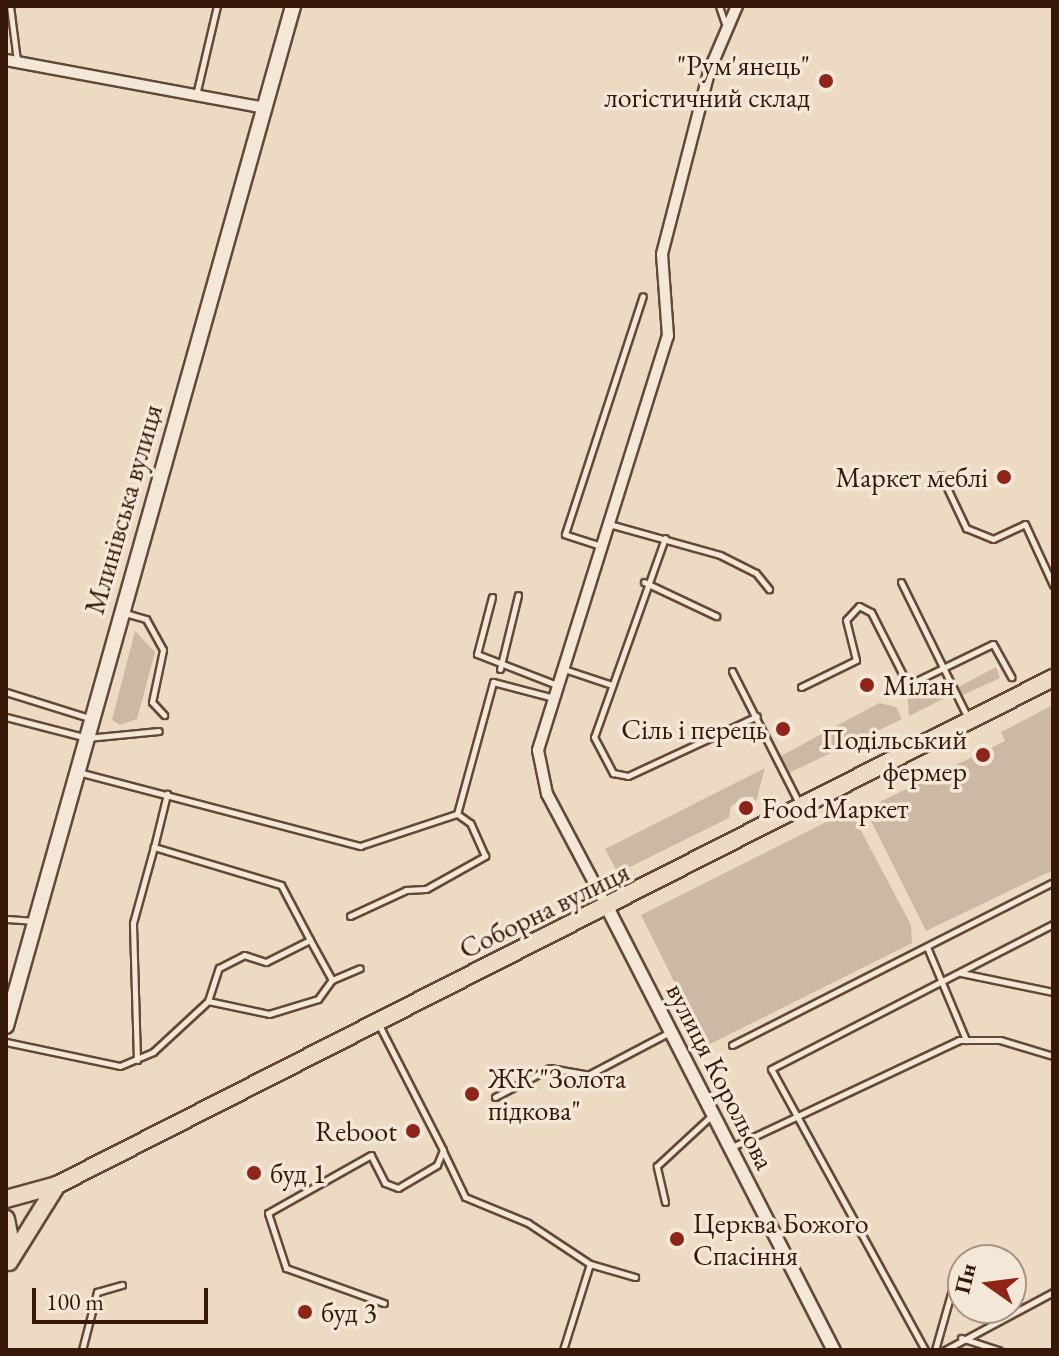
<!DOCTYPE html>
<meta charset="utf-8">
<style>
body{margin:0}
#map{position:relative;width:1059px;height:1356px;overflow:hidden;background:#ecdac3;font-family:"EB Garamond",serif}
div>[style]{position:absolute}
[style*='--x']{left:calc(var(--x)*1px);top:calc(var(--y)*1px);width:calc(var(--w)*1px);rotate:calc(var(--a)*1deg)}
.green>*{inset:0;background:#cdb9a3}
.roads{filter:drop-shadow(2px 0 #644837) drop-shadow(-2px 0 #644837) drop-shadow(0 2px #644837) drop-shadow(0 -2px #644837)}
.service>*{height:5px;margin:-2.5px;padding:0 2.5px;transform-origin:2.5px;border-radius:2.5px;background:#f3e7d8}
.minor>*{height:10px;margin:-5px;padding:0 5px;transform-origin:5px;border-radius:5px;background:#f3e7d8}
.tertiary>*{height:12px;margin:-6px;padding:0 6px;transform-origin:6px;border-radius:6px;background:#f3e7d8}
.secondary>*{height:14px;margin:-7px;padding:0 7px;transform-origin:7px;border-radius:7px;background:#f3e7d8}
.primary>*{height:16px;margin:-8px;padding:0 8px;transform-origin:8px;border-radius:8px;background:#ecdac3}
.dots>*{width:22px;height:22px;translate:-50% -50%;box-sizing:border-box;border:4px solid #f3e7d8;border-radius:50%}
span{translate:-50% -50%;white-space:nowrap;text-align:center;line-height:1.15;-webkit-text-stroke:7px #f3e7d8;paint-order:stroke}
.poi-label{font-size:28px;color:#371808}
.right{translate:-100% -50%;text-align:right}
.left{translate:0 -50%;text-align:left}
.street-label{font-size:28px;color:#371808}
.frame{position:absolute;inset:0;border:8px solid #371808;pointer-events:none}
.north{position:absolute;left:947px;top:1244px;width:80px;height:80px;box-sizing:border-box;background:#f3e7d8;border:2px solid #a89485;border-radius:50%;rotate:284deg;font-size:22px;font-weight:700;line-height:32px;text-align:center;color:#371808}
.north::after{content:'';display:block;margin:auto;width:28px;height:36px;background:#8f2418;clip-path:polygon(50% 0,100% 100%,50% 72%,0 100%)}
.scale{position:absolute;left:32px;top:1288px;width:176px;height:36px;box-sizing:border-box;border:4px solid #371808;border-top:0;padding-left:10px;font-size:24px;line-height:28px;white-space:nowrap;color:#371808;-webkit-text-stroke:6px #f3e7d8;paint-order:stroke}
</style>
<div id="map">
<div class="green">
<i style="clip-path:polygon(135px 631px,155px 652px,137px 719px,120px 725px,112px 720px)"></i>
<i style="clip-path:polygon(996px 667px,1000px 678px,963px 695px,958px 687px)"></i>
<i style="clip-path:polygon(945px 682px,949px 696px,909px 716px,907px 693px,911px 698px)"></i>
<i style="clip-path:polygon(879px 703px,896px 707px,902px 719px,789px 773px,781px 756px)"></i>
<i style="clip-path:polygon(1053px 705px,1053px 870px,926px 931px,865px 809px,1005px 741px,1001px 732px)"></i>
<i style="clip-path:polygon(765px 768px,756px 802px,752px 796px,731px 806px,729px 818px,618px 873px,605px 849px)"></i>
<i style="clip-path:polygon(850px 810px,911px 925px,912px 943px,706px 1046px,641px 915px)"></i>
</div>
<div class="roads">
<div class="service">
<i style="--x:10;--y:6;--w:55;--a:82.7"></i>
<i style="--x:719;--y:6;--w:21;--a:71"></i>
<i style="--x:197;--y:91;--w:87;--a:-76.8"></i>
<i style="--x:941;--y:475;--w:59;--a:64.7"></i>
<i style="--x:966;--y:528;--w:29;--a:22"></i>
<i style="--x:993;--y:539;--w:35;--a:-25"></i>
<i style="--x:1025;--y:524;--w:67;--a:65.3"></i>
<i style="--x:609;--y:524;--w:115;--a:15.6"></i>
<i style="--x:720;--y:555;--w:40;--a:26.6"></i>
<i style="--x:756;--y:573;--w:21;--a:51"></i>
<i style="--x:665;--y:538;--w:211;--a:109.6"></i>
<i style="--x:594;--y:737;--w:41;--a:62.2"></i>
<i style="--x:613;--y:773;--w:15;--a:11"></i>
<i style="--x:628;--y:776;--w:142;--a:-24.9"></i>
<i style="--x:601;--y:546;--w:38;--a:-162"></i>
<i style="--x:565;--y:534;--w:250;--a:-71.9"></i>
<i style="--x:644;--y:582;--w:80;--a:25.3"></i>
<i style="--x:901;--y:582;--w:149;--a:63.8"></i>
<i style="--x:492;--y:597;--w:59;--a:104.7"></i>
<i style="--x:477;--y:654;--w:86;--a:21.2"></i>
<i style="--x:125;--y:613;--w:22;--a:16"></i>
<i style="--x:146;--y:619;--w:35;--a:61"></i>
<i style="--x:163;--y:650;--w:53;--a:101.9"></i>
<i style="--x:152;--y:702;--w:18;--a:47"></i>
<i style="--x:500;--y:669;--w:76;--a:-76.3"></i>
<i style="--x:564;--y:669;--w:51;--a:18.4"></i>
<i style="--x:732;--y:671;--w:150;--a:63.1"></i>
<i style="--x:801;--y:687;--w:61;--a:-26.1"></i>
<i style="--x:856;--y:660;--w:41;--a:-104"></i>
<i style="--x:846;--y:620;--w:19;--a:-47"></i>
<i style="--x:859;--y:606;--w:13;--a:27"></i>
<i style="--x:871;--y:612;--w:82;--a:63.1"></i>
<i style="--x:908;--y:685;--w:94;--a:-25.8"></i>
<i style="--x:993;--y:644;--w:38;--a:61"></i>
<i style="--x:6;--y:692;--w:90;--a:17.4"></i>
<i style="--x:6;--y:717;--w:84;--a:14.5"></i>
<i style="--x:87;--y:738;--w:72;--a:-5.6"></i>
<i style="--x:78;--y:772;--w:292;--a:14.7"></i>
<i style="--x:360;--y:846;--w:102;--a:-18.3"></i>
<i style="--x:457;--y:814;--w:137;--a:-74.7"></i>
<i style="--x:493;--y:682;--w:63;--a:14.7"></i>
<i style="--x:350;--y:916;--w:62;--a:-24.9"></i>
<i style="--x:406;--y:890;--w:20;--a:-3"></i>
<i style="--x:426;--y:889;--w:68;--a:-29.2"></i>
<i style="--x:485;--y:856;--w:36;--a:-114"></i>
<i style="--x:470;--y:823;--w:16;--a:-145"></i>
<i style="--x:6;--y:919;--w:27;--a:4"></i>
<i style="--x:927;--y:947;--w:101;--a:67.2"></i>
<i style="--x:961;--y:973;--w:94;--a:11.7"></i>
<i style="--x:332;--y:980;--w:30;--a:-23"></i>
<i style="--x:208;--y:1001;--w:62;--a:12"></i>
<i style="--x:269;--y:1014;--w:51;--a:-17"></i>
<i style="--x:318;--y:999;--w:24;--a:-54"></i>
<i style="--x:332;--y:980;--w:46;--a:-118.8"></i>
<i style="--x:379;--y:1025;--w:140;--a:62.9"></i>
<i style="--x:443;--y:1150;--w:16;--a:112"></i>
<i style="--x:437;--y:1165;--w:45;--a:149.5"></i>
<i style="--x:398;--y:1188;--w:14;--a:-159"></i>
<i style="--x:385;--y:1183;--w:31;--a:-117"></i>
<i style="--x:371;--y:1155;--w:118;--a:150.6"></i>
<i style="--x:268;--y:1213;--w:58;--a:71.9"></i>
<i style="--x:286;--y:1268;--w:104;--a:19.7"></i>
<i style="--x:6;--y:1042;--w:116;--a:11.9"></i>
<i style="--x:120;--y:1066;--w:36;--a:-23"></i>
<i style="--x:153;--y:1052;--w:75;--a:-42.8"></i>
<i style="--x:208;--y:1001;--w:35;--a:-72"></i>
<i style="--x:219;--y:968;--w:28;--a:-27"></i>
<i style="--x:244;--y:955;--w:23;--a:18"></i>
<i style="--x:266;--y:962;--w:49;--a:-26.6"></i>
<i style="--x:310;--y:940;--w:62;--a:-117.8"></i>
<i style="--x:281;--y:885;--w:133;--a:-163.3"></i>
<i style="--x:154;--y:847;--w:55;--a:-76.2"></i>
<i style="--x:732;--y:1045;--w:360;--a:-26.9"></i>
<i style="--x:137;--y:1060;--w:137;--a:-91.7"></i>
<i style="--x:133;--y:923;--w:79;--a:-74.6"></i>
<i style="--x:495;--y:1097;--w:62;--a:-27.8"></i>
<i style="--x:550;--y:1068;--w:39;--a:10"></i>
<i style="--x:588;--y:1075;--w:93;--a:-27.7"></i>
<i style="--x:732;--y:1147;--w:251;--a:-25.2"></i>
<i style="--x:959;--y:1040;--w:41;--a:0"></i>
<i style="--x:1000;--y:1040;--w:55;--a:16.8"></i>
<i style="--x:443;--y:1151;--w:51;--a:64.4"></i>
<i style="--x:465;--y:1197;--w:68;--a:22.4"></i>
<i style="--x:528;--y:1223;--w:74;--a:33.5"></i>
<i style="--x:665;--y:1202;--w:37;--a:-103"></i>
<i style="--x:657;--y:1166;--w:74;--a:-42.8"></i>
<i style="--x:961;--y:1338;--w:40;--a:18"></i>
<i style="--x:82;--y:1350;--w:60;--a:-75.5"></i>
<i style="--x:97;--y:1292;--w:26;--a:-16"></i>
<i style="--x:563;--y:1350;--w:90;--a:-72.6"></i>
<i style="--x:590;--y:1264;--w:47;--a:16.1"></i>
<i style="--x:925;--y:1350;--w:320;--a:-118.7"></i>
<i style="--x:771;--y:1069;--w:317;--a:-27.2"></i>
<i style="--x:935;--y:1350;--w:62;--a:-74.2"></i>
<i style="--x:945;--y:1350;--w:123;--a:-28.2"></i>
</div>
<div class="minor">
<i style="--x:6;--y:60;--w:262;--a:10.5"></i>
<i style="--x:608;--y:909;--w:130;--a:-117.9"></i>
<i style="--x:547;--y:794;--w:45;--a:-101.6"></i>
<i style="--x:538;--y:750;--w:434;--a:-72.6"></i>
<i style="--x:668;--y:336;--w:82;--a:-94.2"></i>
<i style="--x:662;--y:254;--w:191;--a:-75.5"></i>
<i style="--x:710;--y:69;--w:69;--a:-66.8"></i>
</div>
<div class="tertiary">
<i style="--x:608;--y:909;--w:496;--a:62.9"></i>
</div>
<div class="secondary">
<i style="--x:6;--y:1026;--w:1060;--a:-74.28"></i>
</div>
<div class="primary">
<i style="--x:6;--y:1199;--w:53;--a:-15.4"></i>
<i style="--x:57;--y:1185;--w:1118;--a:-26.98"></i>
<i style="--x:6;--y:1219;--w:32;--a:79"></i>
<i style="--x:9;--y:1262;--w:91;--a:-58.1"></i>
</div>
</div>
<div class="dots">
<i style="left:826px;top:81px;background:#8f2418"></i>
<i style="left:1004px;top:477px;background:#8f2418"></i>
<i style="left:867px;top:685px;background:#8f2418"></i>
<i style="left:783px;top:729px;background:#8f2418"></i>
<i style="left:983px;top:755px;background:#8f2418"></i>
<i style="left:746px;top:808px;background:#8f2418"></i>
<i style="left:472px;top:1094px;background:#8f2418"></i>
<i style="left:413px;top:1131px;background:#8f2418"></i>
<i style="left:254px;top:1173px;background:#8f2418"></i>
<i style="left:677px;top:1239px;background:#8f2418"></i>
<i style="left:305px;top:1312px;background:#8f2418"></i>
</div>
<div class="poi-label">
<span class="right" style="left:810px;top:81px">"Рум'янець"<br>логістичний склад</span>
<span class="right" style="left:988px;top:477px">Маркет меблі</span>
<span class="left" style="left:883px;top:685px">Мілан</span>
<span class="right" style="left:767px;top:729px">Сіль і перець</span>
<span class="right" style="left:967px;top:755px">Подільський<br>фермер</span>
<span class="left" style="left:762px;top:808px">Food Маркет</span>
<span class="left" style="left:488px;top:1094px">ЖК "Золота<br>підкова"</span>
<span class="right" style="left:397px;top:1131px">Reboot</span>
<span class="left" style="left:270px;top:1173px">буд 1</span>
<span class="left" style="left:693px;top:1239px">Церква Божого<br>Спасіння</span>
<span class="left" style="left:321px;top:1312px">буд 3</span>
</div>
<div class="street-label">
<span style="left:123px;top:509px;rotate:-74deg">Млинівська вулиця</span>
<span style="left:544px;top:910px;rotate:-26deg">Соборна вулиця</span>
<span style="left:721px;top:1076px;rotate:63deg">вулиця Корольова</span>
</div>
<div class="frame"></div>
<div class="north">Пн</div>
<div class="scale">100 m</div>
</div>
